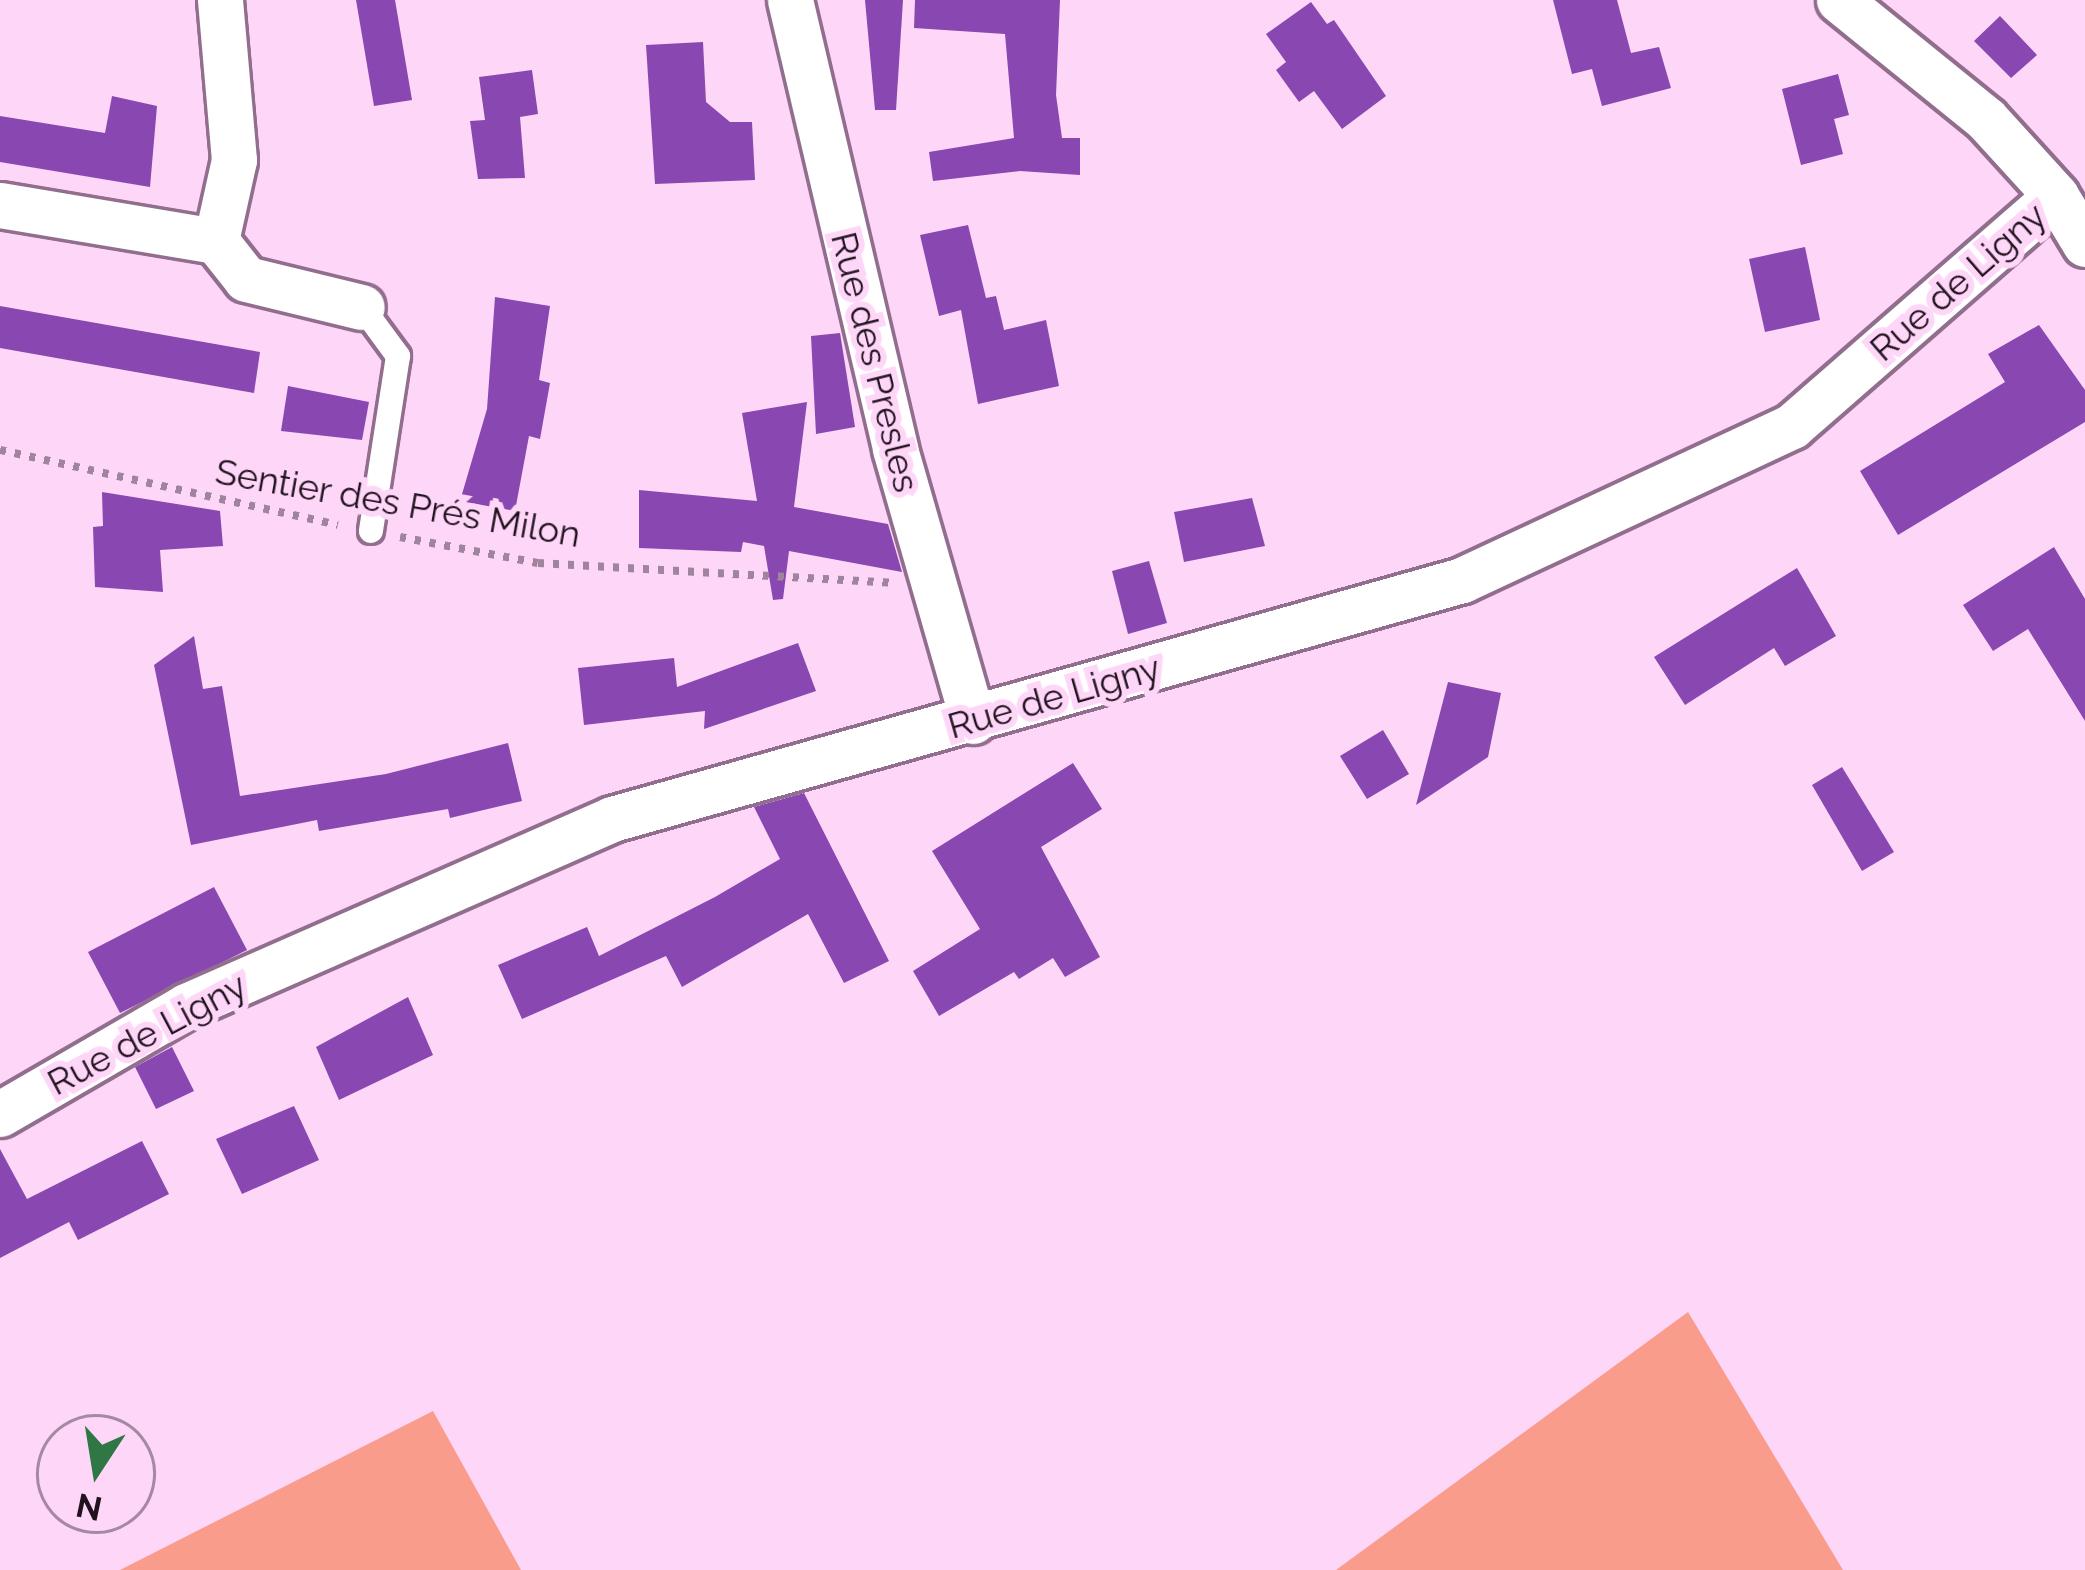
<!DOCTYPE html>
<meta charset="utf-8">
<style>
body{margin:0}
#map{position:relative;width:2085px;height:1570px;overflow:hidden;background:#fed6f8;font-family:Raleway,sans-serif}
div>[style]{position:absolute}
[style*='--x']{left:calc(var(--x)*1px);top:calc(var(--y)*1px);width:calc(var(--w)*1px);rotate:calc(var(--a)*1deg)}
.green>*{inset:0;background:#f99c8c}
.building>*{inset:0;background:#8947b1}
.path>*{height:8px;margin-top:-4px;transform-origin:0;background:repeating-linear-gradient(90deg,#a0839c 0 6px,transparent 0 15px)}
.roads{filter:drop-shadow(3px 0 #926e8e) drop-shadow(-3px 0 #926e8e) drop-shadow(0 3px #926e8e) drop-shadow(0 -3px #926e8e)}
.lane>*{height:24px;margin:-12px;padding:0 12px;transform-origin:12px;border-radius:12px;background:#fff}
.street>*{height:45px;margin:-22.5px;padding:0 22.5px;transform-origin:22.5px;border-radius:22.5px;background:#fff}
span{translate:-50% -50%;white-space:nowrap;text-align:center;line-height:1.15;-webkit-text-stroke:12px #fed6f8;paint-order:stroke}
.street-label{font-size:36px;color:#20121e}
.north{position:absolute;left:36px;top:1414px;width:120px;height:120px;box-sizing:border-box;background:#fed6f8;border:3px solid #a588a1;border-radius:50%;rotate:192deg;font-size:33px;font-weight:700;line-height:48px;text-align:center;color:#20121e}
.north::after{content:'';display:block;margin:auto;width:42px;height:54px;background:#2f7845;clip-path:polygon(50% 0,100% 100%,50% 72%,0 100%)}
</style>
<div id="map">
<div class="green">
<i style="clip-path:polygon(1688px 1312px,1843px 1570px,1336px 1570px)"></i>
<i style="clip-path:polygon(433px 1411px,521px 1570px,120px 1570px)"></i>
</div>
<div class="building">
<i style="clip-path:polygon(356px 0,395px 0,412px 100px,374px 106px)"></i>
<i style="clip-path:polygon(865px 0,903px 0,896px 110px,875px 110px)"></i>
<i style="clip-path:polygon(915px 0,1060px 0,1056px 95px,1062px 138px,1080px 138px,1080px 175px,1020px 171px,933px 181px,929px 152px,1014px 138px,1005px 34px,914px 28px)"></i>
<i style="clip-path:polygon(1553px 0,1617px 0,1631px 53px,1659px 47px,1671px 88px,1602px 106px,1592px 69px,1572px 74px)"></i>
<i style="clip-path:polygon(1311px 2px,1327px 24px,1334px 20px,1386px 96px,1342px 129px,1314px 91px,1299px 102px,1276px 70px,1286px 62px,1266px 34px)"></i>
<i style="clip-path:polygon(2000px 16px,2037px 55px,2011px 78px,1974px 41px)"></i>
<i style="clip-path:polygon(703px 42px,706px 102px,730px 122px,752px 122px,755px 180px,655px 184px,646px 45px)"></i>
<i style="clip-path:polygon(532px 70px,538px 114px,520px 117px,525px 178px,478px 179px,470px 121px,485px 120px,479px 77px)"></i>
<i style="clip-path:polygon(1838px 74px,1849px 115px,1834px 119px,1843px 154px,1801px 165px,1782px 89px)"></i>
<i style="clip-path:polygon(112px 96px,157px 106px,150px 187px,0 162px,0 116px,105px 133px)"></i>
<i style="clip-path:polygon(968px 225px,986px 298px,996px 296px,1004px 330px,1046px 320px,1059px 386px,978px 404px,961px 310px,939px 316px,920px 235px)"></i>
<i style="clip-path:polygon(1805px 247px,1820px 320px,1765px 332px,1749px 259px)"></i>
<i style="clip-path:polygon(495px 297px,550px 306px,539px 380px,550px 383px,540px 439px,529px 436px,515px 511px,460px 501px,487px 409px)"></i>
<i style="clip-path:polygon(0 306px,260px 352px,254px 393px,0 348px)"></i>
<i style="clip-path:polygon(2039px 325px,2085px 390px,2085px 422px,1898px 535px,1860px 471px,2005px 382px,1988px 354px)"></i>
<i style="clip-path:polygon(840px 333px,855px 427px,816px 434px,811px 336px)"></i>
<i style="clip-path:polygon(288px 386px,369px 402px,362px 440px,281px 431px)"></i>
<i style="clip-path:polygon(807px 402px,794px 507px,888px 524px,902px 572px,789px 551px,783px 599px,773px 600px,764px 546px,743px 542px,741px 552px,639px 548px,639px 490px,757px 501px,742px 413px)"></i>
<i style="clip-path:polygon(102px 492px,220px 511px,223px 546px,160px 550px,163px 592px,95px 587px,93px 527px,103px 526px)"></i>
<i style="clip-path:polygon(1252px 498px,1265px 546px,1184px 562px,1174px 512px)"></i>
<i style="clip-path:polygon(2054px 547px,2085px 599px,2085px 721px,2028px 629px,1993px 651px,1963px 605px)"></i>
<i style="clip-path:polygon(1149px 561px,1167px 623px,1128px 634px,1112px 571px)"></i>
<i style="clip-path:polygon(1797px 568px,1836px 636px,1785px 666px,1774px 648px,1685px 705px,1654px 657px)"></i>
<i style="clip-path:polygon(194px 636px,203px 689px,222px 686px,240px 796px,386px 774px,508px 743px,522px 801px,450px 818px,448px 809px,319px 831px,317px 820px,191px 845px,154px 665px)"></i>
<i style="clip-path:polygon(798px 643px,816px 691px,704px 729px,705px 711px,584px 725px,578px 668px,674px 658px,677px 687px)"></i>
<i style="clip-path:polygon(1448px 682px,1501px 693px,1488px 757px,1416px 805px)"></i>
<i style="clip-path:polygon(1383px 730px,1409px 774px,1367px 799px,1340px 756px)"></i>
<i style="clip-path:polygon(1073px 763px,1102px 809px,1041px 847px,1100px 957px,1065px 977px,1053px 958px,1019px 979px,1014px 972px,939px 1016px,913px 971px,980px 929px,932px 851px)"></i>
<i style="clip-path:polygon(1842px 767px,1894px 852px,1862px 871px,1812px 785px)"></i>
<i style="clip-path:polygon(804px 793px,889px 961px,844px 983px,808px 914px,682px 987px,666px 956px,522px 1019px,498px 965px,587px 927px,599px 956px,715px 897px,780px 859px,754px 807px)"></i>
<i style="clip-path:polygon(214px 887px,247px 950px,120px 1013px,88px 952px)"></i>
<i style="clip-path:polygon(408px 997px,433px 1055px,339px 1100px,316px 1047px)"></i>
<i style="clip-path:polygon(172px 1047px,194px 1091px,156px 1109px,135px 1067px)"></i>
<i style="clip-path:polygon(294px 1106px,319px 1160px,242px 1194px,216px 1139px)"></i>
<i style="clip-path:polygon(142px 1141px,169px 1194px,78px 1240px,69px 1222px,0 1258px,0 1149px,27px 1199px)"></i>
</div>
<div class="path">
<i style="--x:0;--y:450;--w:346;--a:12.5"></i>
<i style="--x:400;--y:537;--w:140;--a:10.7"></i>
<i style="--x:538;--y:563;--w:355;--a:3.2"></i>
</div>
<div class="roads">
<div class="lane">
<i style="--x:362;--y:307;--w:61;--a:53.7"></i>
<i style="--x:398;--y:356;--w:177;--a:98.8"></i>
</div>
<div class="street">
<i style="--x:790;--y:0;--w:461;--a:76.8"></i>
<i style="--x:895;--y:449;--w:283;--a:74"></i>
<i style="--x:1839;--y:0;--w:189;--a:39"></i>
<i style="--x:1986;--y:119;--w:104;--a:47.7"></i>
<i style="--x:2056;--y:196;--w:56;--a:58.9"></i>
<i style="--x:0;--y:205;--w:219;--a:9.5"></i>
<i style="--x:216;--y:241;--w:83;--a:-77.5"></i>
<i style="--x:234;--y:160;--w:161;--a:-95"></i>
<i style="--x:216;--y:241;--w:48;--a:51.7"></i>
<i style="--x:246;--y:279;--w:119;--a:13.6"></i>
<i style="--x:0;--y:1114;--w:215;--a:-30.1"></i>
<i style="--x:186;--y:1006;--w:465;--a:-23.7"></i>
<i style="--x:612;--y:819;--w:883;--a:-15.7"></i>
<i style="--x:1462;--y:580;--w:364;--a:-25"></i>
<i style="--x:1792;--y:426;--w:350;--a:-41.1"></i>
</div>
</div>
<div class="street-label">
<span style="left:1958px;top:282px;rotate:-41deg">Rue de Ligny</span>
<span style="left:875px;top:362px;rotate:76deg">Rue des Presles</span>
<span style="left:398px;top:503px;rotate:10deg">Sentier des Prés Milon</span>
<span style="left:1054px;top:697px;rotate:-16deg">Rue de Ligny</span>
<span style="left:147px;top:1034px;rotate:-28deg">Rue de Ligny</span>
</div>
<div class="north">N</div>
</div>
